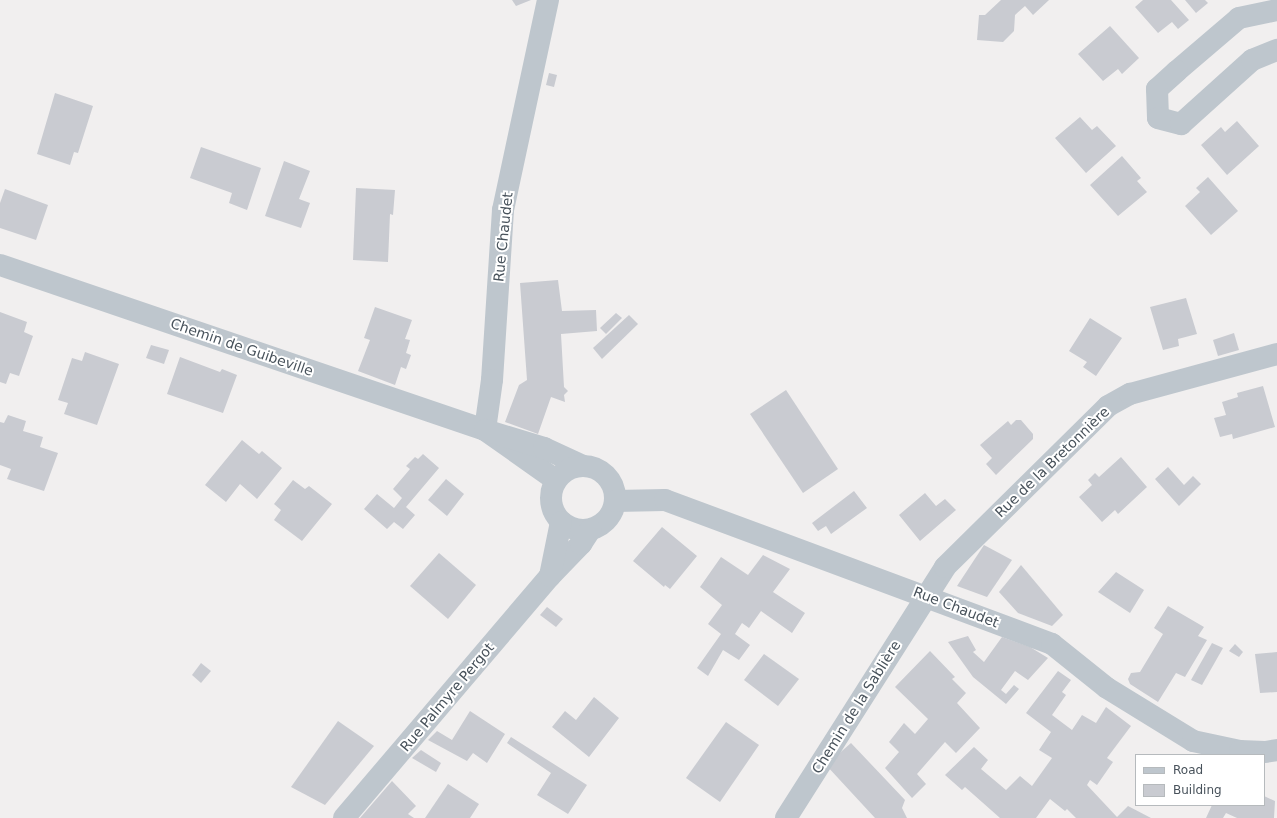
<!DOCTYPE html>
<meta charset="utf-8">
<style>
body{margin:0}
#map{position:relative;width:1277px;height:818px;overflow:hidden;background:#f1efef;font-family:"DejaVu Sans",sans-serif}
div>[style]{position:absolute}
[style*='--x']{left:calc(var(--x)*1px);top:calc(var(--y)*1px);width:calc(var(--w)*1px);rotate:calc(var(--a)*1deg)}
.building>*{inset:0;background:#c9cbd1}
.street>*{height:22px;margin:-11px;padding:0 11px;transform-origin:11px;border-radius:11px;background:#bec6cd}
.street>.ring{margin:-11px;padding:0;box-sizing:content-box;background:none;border:22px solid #bec6cd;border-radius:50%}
span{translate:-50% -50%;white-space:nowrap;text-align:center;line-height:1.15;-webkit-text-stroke:4px #fff;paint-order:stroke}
.street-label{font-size:14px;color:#48525b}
.legend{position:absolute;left:1135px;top:754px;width:130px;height:52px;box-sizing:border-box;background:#fff;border:1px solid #b6babd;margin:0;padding:5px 7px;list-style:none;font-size:12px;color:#48525b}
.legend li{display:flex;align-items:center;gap:8px;height:20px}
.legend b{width:20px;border:1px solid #b6babd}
</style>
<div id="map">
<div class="building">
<i style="clip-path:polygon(512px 0,531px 0,516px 6px)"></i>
<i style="clip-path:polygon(1001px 0,1049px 0,1033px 15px,1025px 6px,1015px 15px,1014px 31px,1003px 42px,977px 40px,979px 15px,985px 15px)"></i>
<i style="clip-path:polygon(1143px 0,1171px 0,1189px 20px,1178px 29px,1172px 22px,1158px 33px,1135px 7px)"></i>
<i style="clip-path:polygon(1185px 0,1205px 0,1208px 3px,1196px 13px)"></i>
<i style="clip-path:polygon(1110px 26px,1139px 58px,1122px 74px,1118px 69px,1103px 81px,1078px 54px)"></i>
<i style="clip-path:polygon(549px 73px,557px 75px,554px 87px,546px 85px)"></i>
<i style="clip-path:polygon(55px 93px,93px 106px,78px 153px,74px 152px,70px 165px,37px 154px)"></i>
<i style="clip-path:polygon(1080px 117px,1092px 130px,1097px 126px,1116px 146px,1086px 173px,1055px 138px)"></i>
<i style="clip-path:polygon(1237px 121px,1259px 146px,1227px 175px,1201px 145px,1221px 127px,1225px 132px)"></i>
<i style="clip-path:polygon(201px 147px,261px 168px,247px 210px,229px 203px,232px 193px,190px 178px)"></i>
<i style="clip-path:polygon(1122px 156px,1141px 178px,1137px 181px,1147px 192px,1118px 216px,1090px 185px)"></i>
<i style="clip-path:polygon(284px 161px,310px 171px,299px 199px,310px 203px,301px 228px,265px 216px)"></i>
<i style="clip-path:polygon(1208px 177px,1238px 211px,1211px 235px,1185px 206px,1200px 192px,1196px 188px)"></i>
<i style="clip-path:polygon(356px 188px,395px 190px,393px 215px,390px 214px,388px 262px,353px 260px)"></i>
<i style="clip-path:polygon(5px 189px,48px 205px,36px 240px,0 228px,0 203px)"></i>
<i style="clip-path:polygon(558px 280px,562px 311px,596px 310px,597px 331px,561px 334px,564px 387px,568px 391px,564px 395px,565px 402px,551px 397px,538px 434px,505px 422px,519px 385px,527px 380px,520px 283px)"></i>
<i style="clip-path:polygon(1186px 298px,1197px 334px,1178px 339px,1179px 346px,1163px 350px,1150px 307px)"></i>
<i style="clip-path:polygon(375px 307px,412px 320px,405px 339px,410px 340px,406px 353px,411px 355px,406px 369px,401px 367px,395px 385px,358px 371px,370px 340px,364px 338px)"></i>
<i style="clip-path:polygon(0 312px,27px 322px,24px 332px,33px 336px,19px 376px,10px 373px,6px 384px,0 382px)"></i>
<i style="clip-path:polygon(616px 313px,622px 318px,606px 334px,600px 328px)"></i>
<i style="clip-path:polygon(629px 315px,638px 324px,602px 359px,593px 348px)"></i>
<i style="clip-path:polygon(1090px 318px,1122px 338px,1096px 376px,1083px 367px,1087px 362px,1069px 351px)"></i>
<i style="clip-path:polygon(1234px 333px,1239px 350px,1218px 356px,1213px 340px)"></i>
<i style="clip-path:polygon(151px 345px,169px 350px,164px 364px,146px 358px)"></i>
<i style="clip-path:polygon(85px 352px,119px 364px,97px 425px,64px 414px,68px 403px,58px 400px,72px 358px,82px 361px)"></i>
<i style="clip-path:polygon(180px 357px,220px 372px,222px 369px,237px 375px,223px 413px,167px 394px)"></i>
<i style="clip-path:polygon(1263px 386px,1275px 427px,1233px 439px,1232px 434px,1220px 437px,1214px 418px,1226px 415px,1222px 402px,1238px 397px,1237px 393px)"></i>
<i style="clip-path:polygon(786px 390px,838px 469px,803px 493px,750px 414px)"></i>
<i style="clip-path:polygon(8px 415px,26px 421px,23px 431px,43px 437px,40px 447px,58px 453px,44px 491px,7px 479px,11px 469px,0 465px,0 422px,4px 423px)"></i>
<i style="clip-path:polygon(1016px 420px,1021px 420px,1033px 434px,1033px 439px,996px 475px,986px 464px,992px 458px,980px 445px,1008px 421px,1011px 425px)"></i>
<i style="clip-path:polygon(242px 440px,259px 454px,262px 451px,282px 468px,257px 499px,240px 484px,226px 502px,205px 485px)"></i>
<i style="clip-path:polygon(423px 454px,439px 468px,406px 507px,415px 515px,403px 529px,394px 522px,387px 529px,364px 509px,377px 494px,394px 508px,402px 498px,393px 489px,410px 469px,406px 466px,415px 457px,418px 459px)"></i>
<i style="clip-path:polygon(1121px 457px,1147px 487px,1118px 514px,1115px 510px,1102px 522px,1079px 497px,1092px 485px,1088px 480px,1095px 473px,1099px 477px)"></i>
<i style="clip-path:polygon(1168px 467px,1184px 485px,1193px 476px,1201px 484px,1179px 506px,1155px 479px)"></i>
<i style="clip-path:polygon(446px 479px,464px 494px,447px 516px,428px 500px)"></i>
<i style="clip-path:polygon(293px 480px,305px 489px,309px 486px,332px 504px,302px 541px,274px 520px,281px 510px,274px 504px)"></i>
<i style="clip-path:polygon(854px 491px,867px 508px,831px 534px,826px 526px,818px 531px,812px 523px)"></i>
<i style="clip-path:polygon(925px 493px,936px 506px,945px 499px,956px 510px,920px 541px,899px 515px)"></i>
<i style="clip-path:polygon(662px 527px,697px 556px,670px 589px,665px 585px,664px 587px,633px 561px)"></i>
<i style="clip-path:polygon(984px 545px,1012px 560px,987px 597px,957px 586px)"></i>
<i style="clip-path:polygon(439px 553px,476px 585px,448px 619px,410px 586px)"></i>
<i style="clip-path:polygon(763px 555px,790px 569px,773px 592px,805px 613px,792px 633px,761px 611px,749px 628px,742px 623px,735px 634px,750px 645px,739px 660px,723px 650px,708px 676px,697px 668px,721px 634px,708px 624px,722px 605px,700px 587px,721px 557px,748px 575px)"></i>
<i style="clip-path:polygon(1021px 565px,1063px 615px,1052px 626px,1018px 613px,999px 592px)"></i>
<i style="clip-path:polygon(1116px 572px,1144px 590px,1130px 613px,1098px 592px)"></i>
<i style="clip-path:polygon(1168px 606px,1204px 627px,1198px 636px,1207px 640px,1185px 677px,1176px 673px,1158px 702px,1130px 684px,1128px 679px,1131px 673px,1140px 672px,1163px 634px,1154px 628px)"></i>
<i style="clip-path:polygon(547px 607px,563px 619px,556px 627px,540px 615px)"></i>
<i style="clip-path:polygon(968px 636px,976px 650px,973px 652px,984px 662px,1002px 637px,1030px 647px,1048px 658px,1028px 680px,1015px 671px,1001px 690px,1006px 694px,1014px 685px,1019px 689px,1006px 704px,973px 677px,948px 642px)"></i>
<i style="clip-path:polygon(1212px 643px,1223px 648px,1202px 685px,1191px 680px)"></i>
<i style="clip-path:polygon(1235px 644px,1243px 652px,1239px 657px,1229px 651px)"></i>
<i style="clip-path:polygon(930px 651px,955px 677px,952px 679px,966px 693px,957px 703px,980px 728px,956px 753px,945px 742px,917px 774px,926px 784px,912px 798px,885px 768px,899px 752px,889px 742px,904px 723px,915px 734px,928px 719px,895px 687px)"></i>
<i style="clip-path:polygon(1277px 652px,1277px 692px,1260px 693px,1255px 654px)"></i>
<i style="clip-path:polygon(764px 654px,799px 679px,778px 706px,744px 680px)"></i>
<i style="clip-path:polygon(201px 663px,211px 671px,201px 683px,192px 675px)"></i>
<i style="clip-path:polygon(1058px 671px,1071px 680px,1062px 692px,1066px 695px,1052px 715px,1072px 730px,1082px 715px,1096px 723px,1106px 707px,1131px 726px,1107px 758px,1113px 762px,1097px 785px,1090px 780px,1087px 785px,1117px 817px,1128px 806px,1151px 818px,1076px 818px,1067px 809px,1065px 811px,1050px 799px,1036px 818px,1000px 818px,965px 787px,962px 790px,945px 775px,974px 747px,988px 760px,981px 769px,1006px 790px,1020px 776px,1032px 786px,1052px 758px,1039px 750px,1051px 732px,1026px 713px)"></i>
<i style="clip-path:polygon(594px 697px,619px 718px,589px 757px,552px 727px,565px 711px,576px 720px)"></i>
<i style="clip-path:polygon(470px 711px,505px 734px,487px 763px,473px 753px,467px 761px,428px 740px,437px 731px,452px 740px)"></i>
<i style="clip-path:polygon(338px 721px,374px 746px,325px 805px,291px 787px)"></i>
<i style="clip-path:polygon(726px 722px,759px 745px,720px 802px,686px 778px)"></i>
<i style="clip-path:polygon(511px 737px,587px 785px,568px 814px,537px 795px,551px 773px,507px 743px)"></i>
<i style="clip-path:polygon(851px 743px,905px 800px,902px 808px,907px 818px,875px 818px,826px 765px)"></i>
<i style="clip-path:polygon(421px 750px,441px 763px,436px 772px,412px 758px)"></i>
<i style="clip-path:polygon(392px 781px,416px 806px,408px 814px,414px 818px,360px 818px)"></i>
<i style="clip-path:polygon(448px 784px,479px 804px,470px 818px,425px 818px)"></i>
<i style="clip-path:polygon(1264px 796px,1275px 801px,1274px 818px,1237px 818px,1226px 813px,1223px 818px,1206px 818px,1212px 805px,1264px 805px)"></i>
</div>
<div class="street">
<i style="--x:548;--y:0;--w:215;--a:102.1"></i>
<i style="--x:503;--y:210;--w:170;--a:93.7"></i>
<i style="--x:492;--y:380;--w:50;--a:98"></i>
<i style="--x:485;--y:430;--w:87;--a:35.2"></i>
<i style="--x:1277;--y:10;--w:39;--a:168"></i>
<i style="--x:1239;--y:18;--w:82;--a:139.5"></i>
<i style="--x:1177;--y:71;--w:27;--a:138"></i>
<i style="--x:1157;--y:89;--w:29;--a:88"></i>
<i style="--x:1158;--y:118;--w:24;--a:15"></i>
<i style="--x:1181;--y:124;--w:96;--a:-42"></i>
<i style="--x:1252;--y:60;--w:27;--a:-22"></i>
<i style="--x:0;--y:265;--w:512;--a:18.79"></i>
<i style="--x:485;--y:430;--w:62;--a:17"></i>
<i style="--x:544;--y:448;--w:43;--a:24.8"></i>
<i class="ring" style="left:551px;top:466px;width:42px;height:42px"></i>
<i style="--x:615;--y:501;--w:50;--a:-1.1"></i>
<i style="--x:665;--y:500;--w:413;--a:20.4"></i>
<i style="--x:1052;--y:644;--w:70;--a:38.7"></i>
<i style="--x:1107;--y:688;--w:101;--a:31.6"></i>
<i style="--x:1193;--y:741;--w:48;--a:12"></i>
<i style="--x:1240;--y:751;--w:25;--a:2"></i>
<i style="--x:1265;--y:752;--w:12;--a:-9"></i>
<i style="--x:550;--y:576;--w:45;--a:-45.9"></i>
<i style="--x:581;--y:544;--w:17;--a:-57"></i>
<i style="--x:344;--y:818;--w:318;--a:-49.6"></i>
<i style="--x:550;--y:576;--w:55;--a:-78.5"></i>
<i style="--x:786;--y:818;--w:297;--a:-57.6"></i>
<i style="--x:945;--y:567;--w:229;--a:-44.6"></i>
<i style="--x:1108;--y:406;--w:25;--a:-29"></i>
<i style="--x:1130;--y:394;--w:152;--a:-15.2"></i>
</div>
<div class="street-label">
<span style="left:503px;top:237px;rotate:-84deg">Rue Chaudet</span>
<span style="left:242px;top:347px;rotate:19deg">Chemin de Guibeville</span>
<span style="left:1052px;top:462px;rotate:-44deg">Rue de la Bretonnière</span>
<span style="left:956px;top:607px;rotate:21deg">Rue Chaudet</span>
<span style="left:447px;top:697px;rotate:-50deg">Rue Palmyre Pergot</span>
<span style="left:856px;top:707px;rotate:-58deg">Chemin de la Sablière</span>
</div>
<ul class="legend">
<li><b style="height:5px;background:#bec6cd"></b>Road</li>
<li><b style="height:11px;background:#c9cbd1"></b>Building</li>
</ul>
</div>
